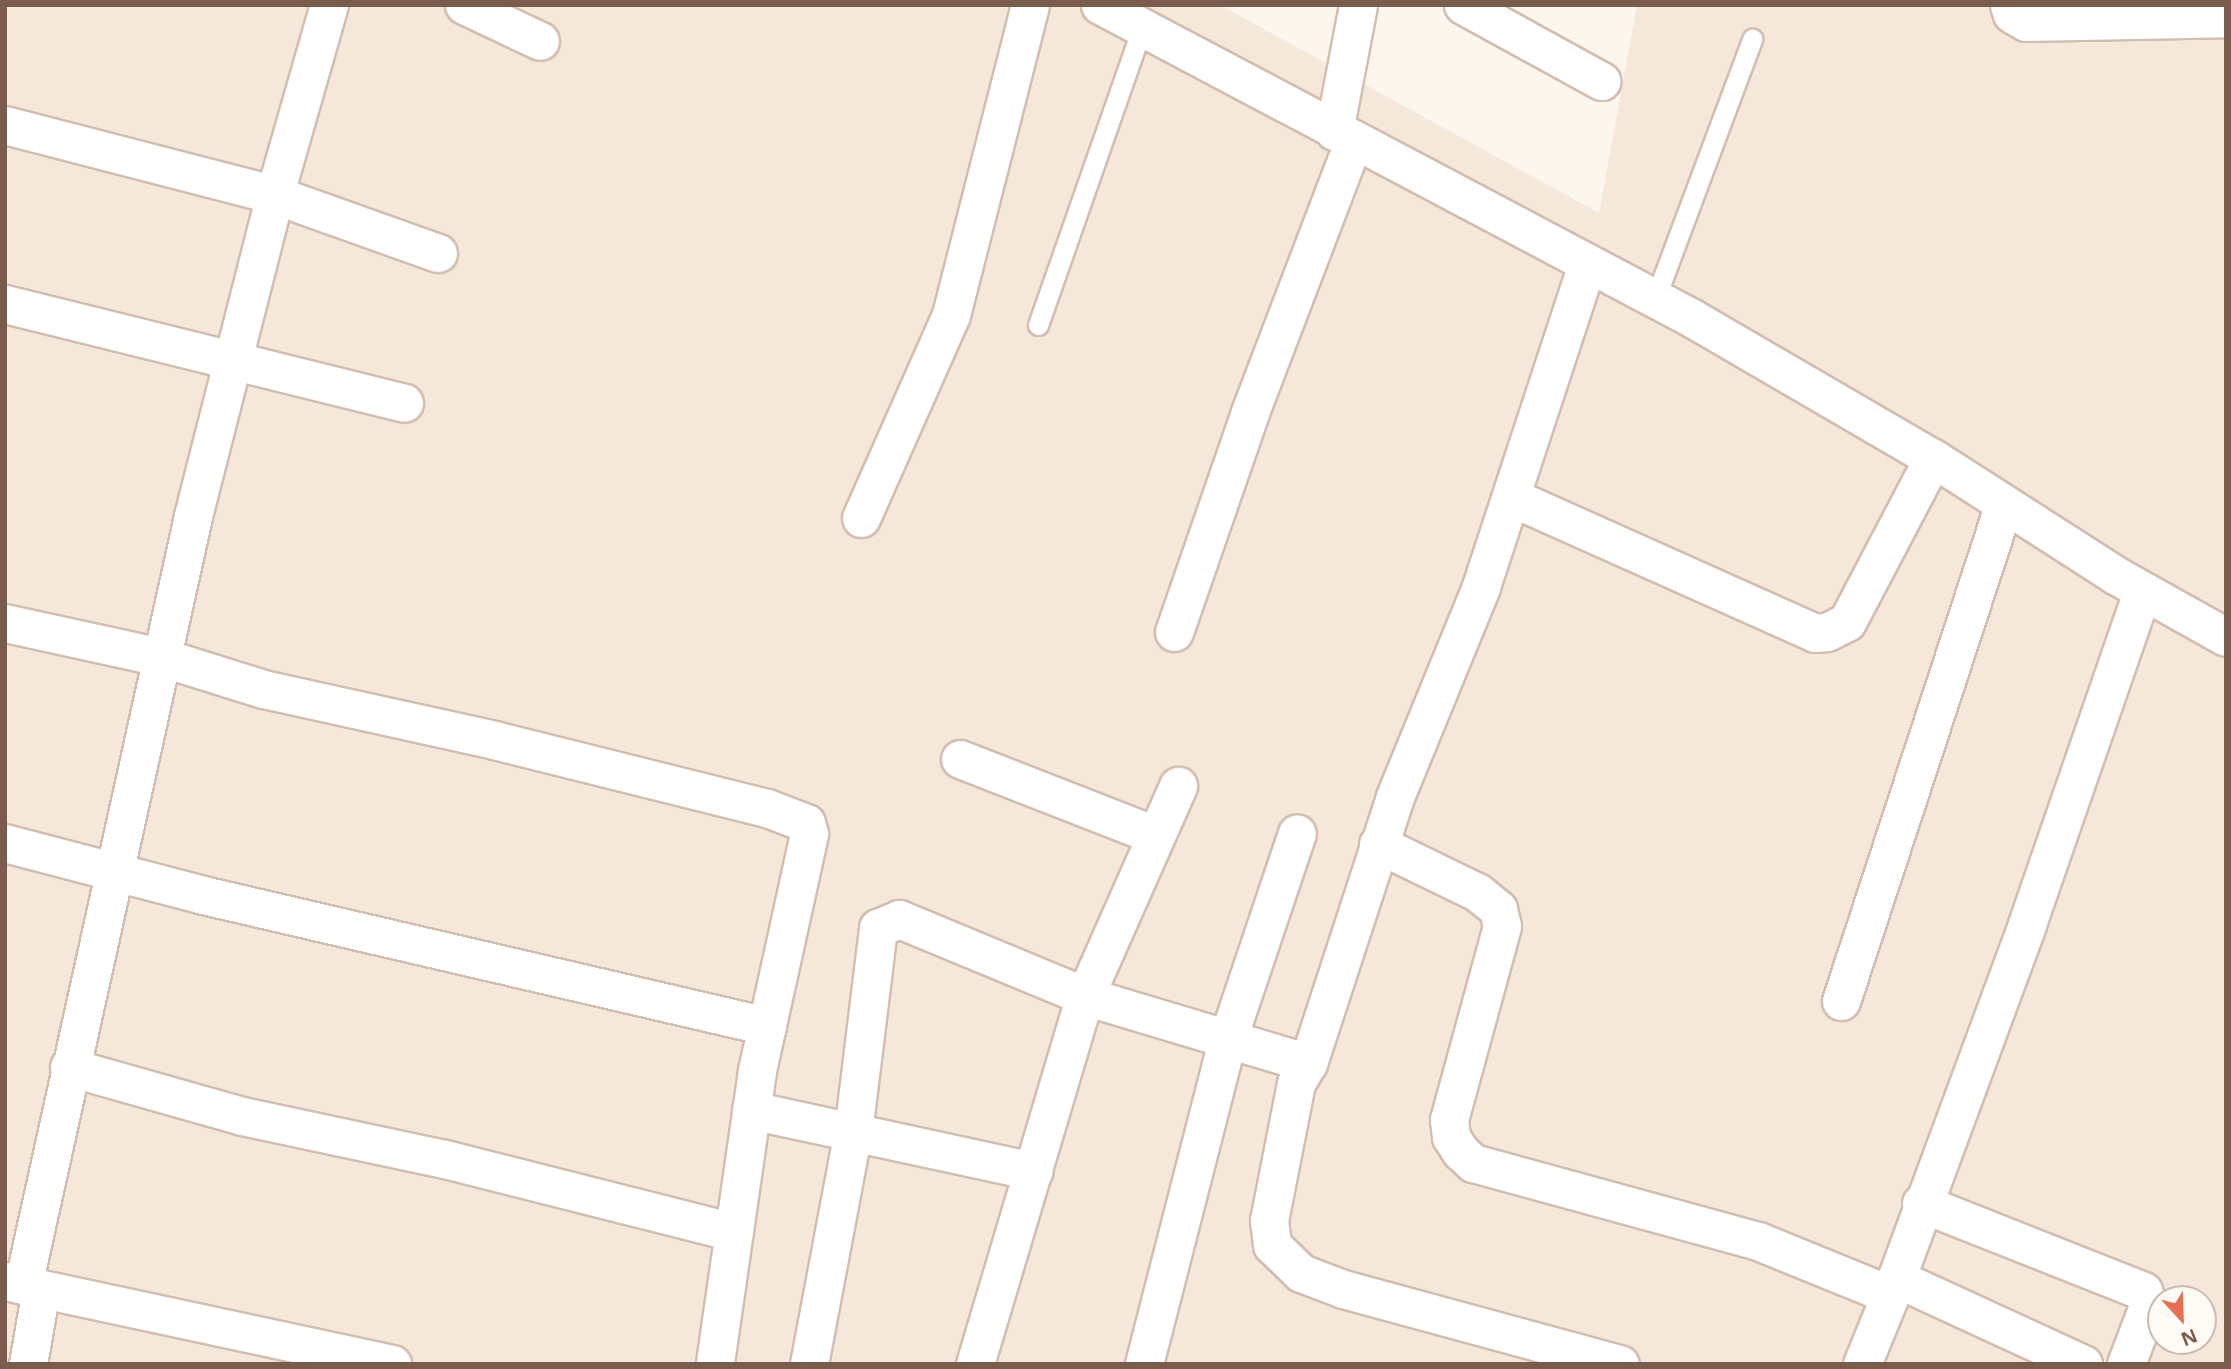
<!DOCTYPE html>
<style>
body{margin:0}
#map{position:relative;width:2231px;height:1369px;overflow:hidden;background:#fdf6ec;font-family:"Noto Sans",sans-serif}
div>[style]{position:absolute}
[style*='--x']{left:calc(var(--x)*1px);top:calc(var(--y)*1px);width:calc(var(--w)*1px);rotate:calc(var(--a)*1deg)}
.residential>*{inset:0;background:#f5e8da}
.roads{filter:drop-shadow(2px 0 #d1beb0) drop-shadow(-2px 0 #d1beb0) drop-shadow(0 2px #d1beb0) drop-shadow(0 -2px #d1beb0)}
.lane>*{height:19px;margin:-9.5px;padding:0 9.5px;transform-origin:9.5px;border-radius:9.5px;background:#fff}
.street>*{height:37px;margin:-18.5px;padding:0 18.5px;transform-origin:18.5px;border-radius:18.5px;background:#fff}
span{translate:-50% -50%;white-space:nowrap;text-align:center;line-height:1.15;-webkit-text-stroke:7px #fffaf3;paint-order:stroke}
.frame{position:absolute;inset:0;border:7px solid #7a5c4d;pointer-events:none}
.north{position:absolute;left:2147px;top:1285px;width:70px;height:70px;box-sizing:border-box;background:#fffaf3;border:2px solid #cabbb1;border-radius:50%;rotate:158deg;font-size:19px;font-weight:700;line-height:28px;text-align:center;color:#7a5c4d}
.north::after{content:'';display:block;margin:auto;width:24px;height:32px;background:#e76f51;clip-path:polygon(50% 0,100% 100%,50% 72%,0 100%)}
</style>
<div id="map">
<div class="residential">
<i style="clip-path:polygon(evenodd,5px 5px,1220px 5px,1599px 213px,1637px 5px,2226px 5px,2226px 1364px,5px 1364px,5px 5px,2161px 1299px,2203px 1299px,2203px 1341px,2161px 1341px,2161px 1299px)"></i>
</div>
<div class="roads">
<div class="lane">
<i style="--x:1655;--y:299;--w:278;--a:-69.5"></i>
<i style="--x:1038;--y:325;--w:315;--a:-70.7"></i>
</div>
<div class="street">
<i style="--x:464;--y:5;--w:84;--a:25.3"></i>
<i style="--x:1100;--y:5;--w:670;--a:27.87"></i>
<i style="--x:1692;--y:318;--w:279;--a:30.2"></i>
<i style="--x:1933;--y:458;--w:216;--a:32.7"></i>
<i style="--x:2115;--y:575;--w:127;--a:29.2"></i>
<i style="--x:1463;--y:5;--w:158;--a:28.8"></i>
<i style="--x:2009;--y:5;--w:9;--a:72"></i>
<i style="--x:2012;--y:14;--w:16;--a:30"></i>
<i style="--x:2026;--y:22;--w:200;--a:-1.1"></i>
<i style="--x:5;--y:125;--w:279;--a:14.5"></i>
<i style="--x:275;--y:195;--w:173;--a:19.6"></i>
<i style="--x:1334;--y:131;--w:128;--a:-79.2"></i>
<i style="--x:1587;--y:264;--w:340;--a:108.2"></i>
<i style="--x:1481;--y:587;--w:227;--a:112.3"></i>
<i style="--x:1395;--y:797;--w:280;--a:108.1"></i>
<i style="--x:1308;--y:1063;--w:23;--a:121"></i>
<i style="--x:1296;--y:1083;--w:140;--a:101.1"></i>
<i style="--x:1269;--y:1220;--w:25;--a:83"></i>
<i style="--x:1272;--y:1245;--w:40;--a:44"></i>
<i style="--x:1301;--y:1273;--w:45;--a:20.9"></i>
<i style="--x:1343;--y:1289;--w:287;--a:15.2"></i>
<i style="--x:5;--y:304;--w:411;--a:13.9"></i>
<i style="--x:1511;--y:497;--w:333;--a:24.1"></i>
<i style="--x:1815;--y:633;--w:12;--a:-5"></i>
<i style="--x:1827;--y:632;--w:22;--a:-27"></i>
<i style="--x:1847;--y:622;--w:185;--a:-62.3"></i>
<i style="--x:861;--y:518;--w:222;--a:-66.1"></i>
<i style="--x:951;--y:315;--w:320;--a:-75.7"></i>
<i style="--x:5;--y:623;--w:160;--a:12.3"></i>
<i style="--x:161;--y:657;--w:107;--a:17.4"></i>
<i style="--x:263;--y:689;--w:237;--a:12.4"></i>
<i style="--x:494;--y:740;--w:281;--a:14"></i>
<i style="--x:767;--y:808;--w:42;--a:21"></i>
<i style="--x:806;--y:823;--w:11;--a:75"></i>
<i style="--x:809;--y:834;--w:243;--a:102.4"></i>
<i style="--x:757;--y:1071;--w:296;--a:98.2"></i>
<i style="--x:1174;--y:632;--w:233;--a:-70.9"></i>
<i style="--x:1250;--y:412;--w:289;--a:-69.1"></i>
<i style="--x:960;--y:759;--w:209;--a:21.3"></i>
<i style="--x:5;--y:843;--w:205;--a:14.7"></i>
<i style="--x:203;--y:895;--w:579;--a:13.08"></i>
<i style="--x:1378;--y:844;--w:110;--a:25.9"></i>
<i style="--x:1477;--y:892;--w:27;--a:39"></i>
<i style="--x:1498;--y:909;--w:17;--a:77"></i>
<i style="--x:1502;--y:926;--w:201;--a:105.3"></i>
<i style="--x:1449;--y:1120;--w:17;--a:83"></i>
<i style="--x:1451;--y:1137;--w:17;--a:57"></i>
<i style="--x:1460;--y:1151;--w:18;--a:43"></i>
<i style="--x:1473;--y:1163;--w:295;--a:15.3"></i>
<i style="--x:1758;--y:1241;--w:127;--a:22.1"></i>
<i style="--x:1876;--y:1289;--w:16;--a:35"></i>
<i style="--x:1889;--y:1298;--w:71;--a:112.2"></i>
<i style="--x:1841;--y:1001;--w:523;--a:-71.84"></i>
<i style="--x:69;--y:1067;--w:180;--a:15.8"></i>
<i style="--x:242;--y:1116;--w:208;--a:12"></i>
<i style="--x:445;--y:1159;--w:298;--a:14.2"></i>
<i style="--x:751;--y:1110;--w:289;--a:12.2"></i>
<i style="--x:1921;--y:1203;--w:239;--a:21.6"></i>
<i style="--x:2143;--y:1291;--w:16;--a:72"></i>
<i style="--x:2148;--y:1306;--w:62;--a:110.8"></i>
<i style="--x:1896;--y:1278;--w:206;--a:24.7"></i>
<i style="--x:5;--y:1281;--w:396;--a:12.1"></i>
<i style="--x:23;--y:1285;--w:788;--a:-77.53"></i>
<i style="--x:193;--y:516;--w:348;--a:-75.7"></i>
<i style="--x:279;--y:179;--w:181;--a:-74"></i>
<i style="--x:1889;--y:1298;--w:399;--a:-69.7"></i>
<i style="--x:2027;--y:924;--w:352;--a:-70.9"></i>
<i style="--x:28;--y:1364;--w:76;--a:-80.2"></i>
<i style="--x:809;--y:1364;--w:236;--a:-79.3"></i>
<i style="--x:853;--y:1132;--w:206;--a:-83"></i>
<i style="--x:878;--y:928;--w:23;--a:-23"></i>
<i style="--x:899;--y:919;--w:201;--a:22.5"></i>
<i style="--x:1085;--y:996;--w:233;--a:16.7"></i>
<i style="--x:975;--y:1364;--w:384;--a:-73.4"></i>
<i style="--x:1085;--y:996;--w:230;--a:-66.1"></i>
<i style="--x:1144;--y:1364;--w:333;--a:-75.6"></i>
<i style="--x:1227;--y:1041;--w:219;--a:-71.4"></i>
</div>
</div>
<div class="frame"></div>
<div class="north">N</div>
</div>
